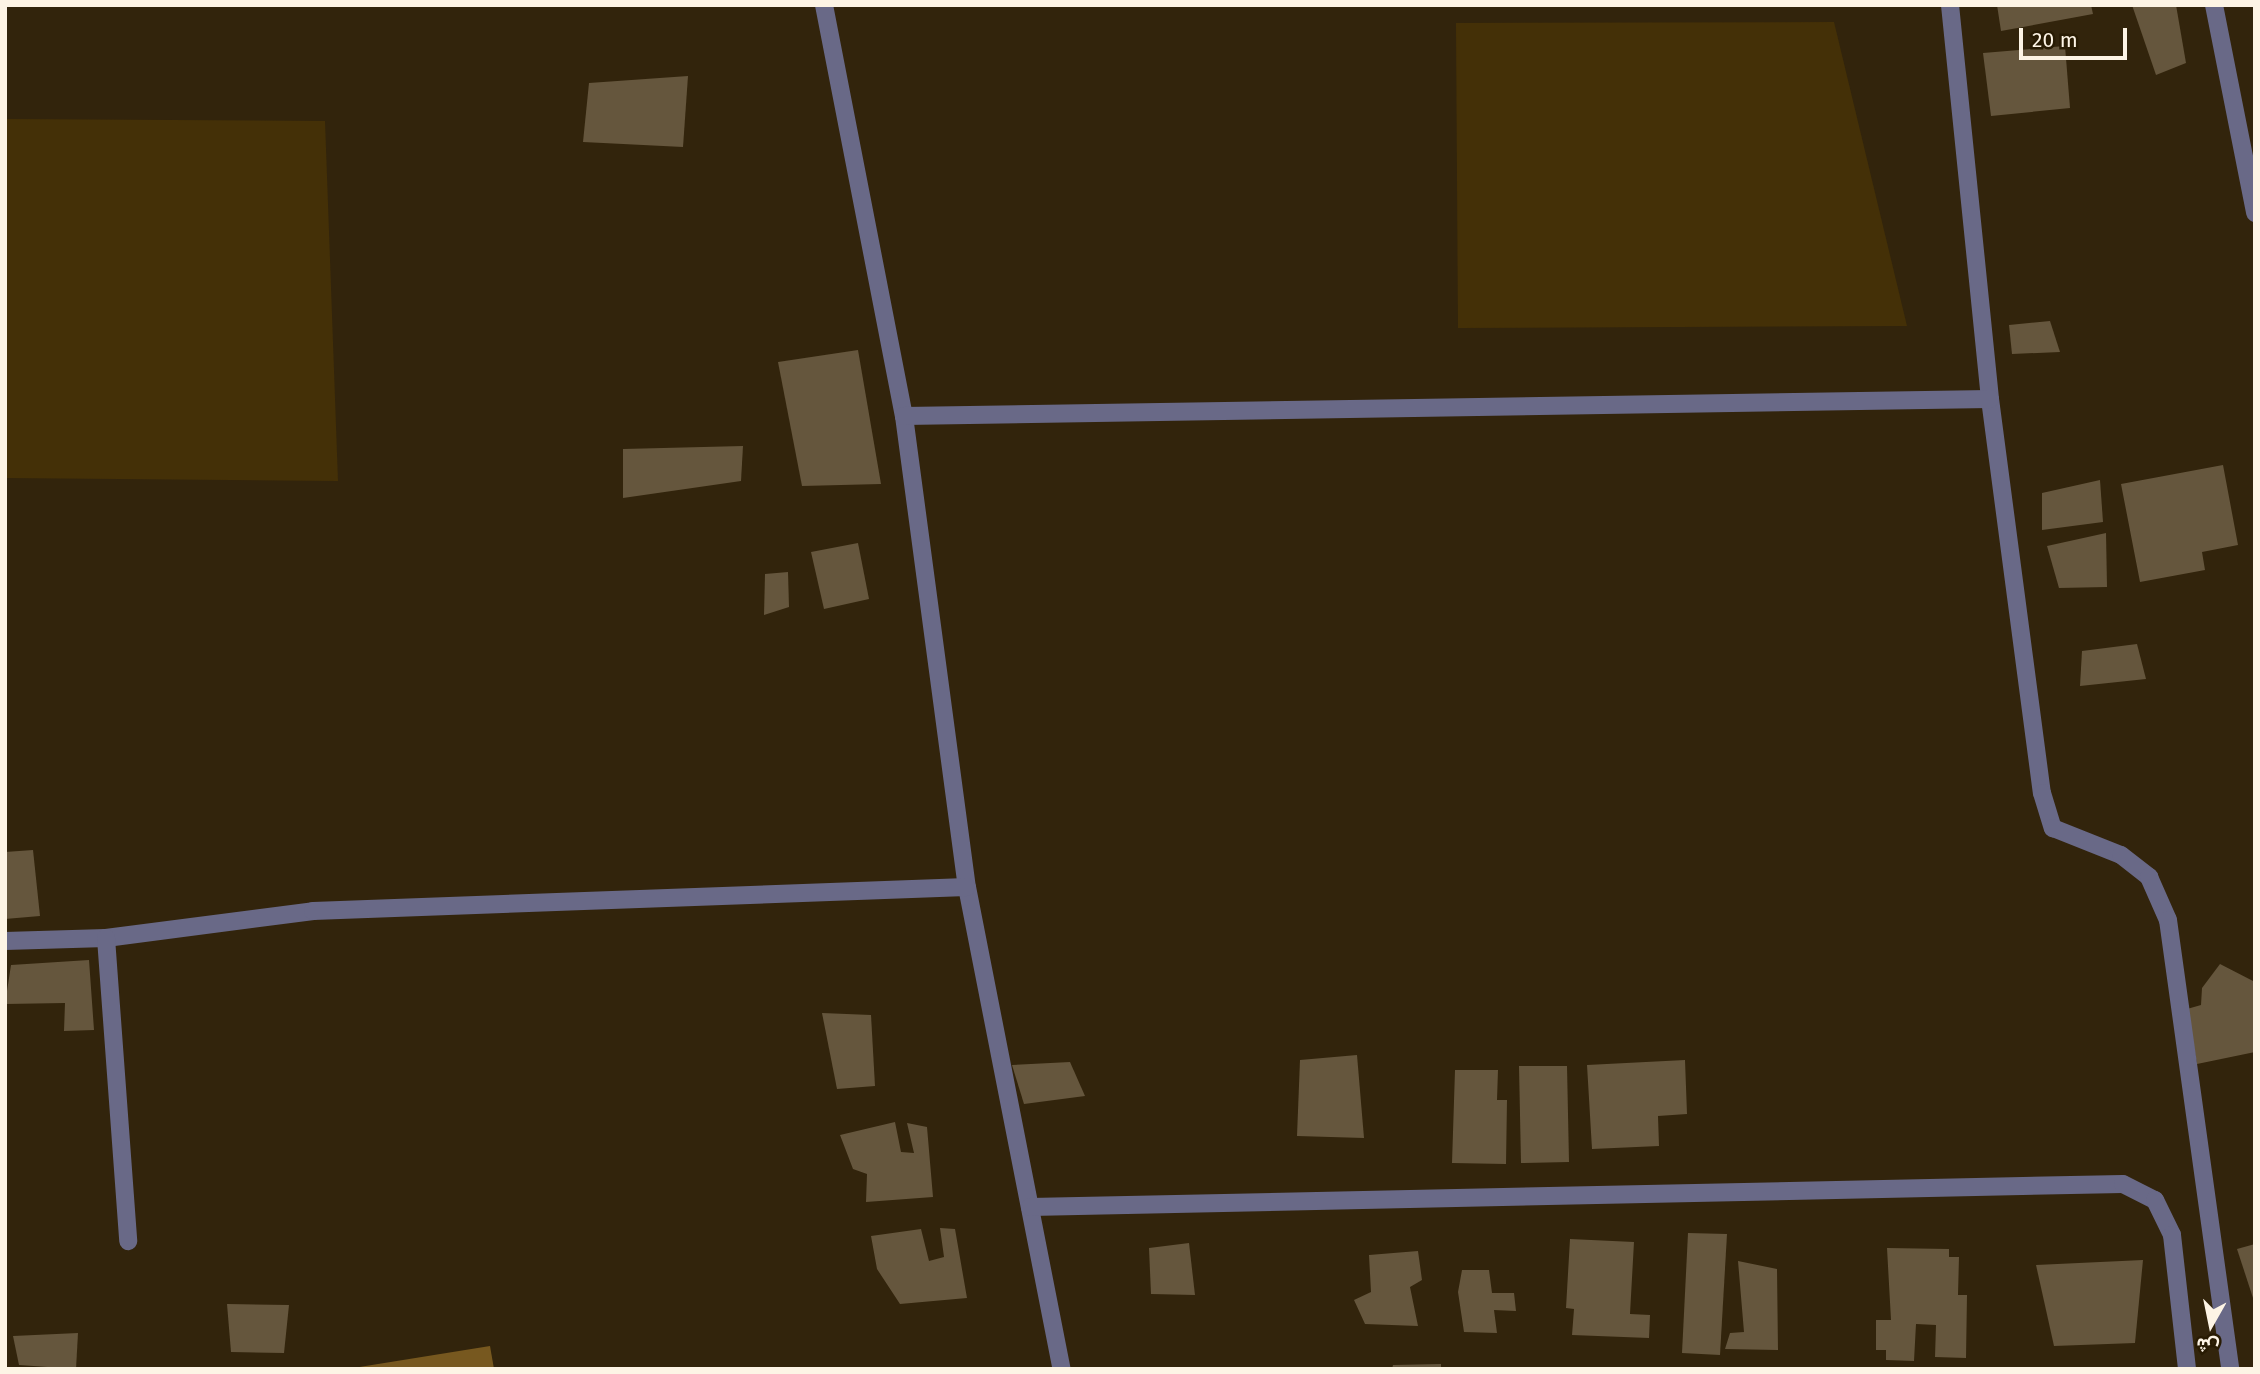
<!DOCTYPE html>
<meta charset="utf-8">
<style>
body{margin:0}
#map{position:relative;width:2260px;height:1374px;overflow:hidden;background:#32240c;font-family:"Fira Sans",Vazirmatn,sans-serif}
div>[style]{position:absolute}
[style*='--x']{left:calc(var(--x)*1px);top:calc(var(--y)*1px);width:calc(var(--w)*1px);rotate:calc(var(--a)*1deg)}
.green>*{inset:0;background:#443007}
.forest>*{inset:0;background:#77581f}
.building>*{inset:0;background:#65563d}
.street>*{height:18px;margin:-9px;padding:0 9px;transform-origin:9px;border-radius:9px;background:#696987}
span{translate:-50% -50%;white-space:nowrap;text-align:center;line-height:1.15;-webkit-text-stroke:5px #281b03;paint-order:stroke}
.frame{position:absolute;inset:0;border:7px solid #fdf4e5;pointer-events:none}
.north{position:absolute;left:2176px;top:1290px;width:70px;height:70px;-webkit-text-stroke:5px #281b03;paint-order:stroke;rotate:189deg;font-size:19px;font-weight:700;line-height:28px;text-align:center;color:#fdf4e5}
.north::after{content:'';display:block;margin:auto;width:24px;height:32px;background:#fdf4e5;clip-path:polygon(50% 0,100% 100%,50% 72%,0 100%)}
.scale{position:absolute;left:2019px;top:28px;width:108px;height:32px;box-sizing:border-box;border:4px solid #fdf4e5;border-top:0;padding-left:9px;font-size:21px;line-height:24px;white-space:nowrap;color:#fdf4e5;-webkit-text-stroke:5px #281b03;paint-order:stroke}
</style>
<div id="map">
<div class="green">
<i style="clip-path:polygon(1834px 22px,1907px 326px,1458px 328px,1456px 23px)"></i>
<i style="clip-path:polygon(5px 119px,325px 121px,338px 481px,5px 478px)"></i>
</div>
<div class="forest">
<i style="clip-path:polygon(490px 1346px,494px 1369px,347px 1369px)"></i>
</div>
<div class="building">
<i style="clip-path:polygon(1997px 5px,2091px 5px,2093px 14px,2001px 31px)"></i>
<i style="clip-path:polygon(2132px 5px,2176px 5px,2186px 63px,2156px 75px)"></i>
<i style="clip-path:polygon(2065px 46px,2070px 108px,1991px 116px,1983px 53px)"></i>
<i style="clip-path:polygon(688px 76px,683px 147px,583px 142px,589px 83px)"></i>
<i style="clip-path:polygon(2050px 321px,2060px 352px,2012px 354px,2009px 325px)"></i>
<i style="clip-path:polygon(858px 350px,881px 484px,802px 486px,778px 362px)"></i>
<i style="clip-path:polygon(743px 446px,741px 481px,623px 498px,623px 449px)"></i>
<i style="clip-path:polygon(2223px 465px,2238px 545px,2202px 552px,2205px 570px,2140px 582px,2121px 484px)"></i>
<i style="clip-path:polygon(2100px 480px,2103px 522px,2042px 530px,2042px 493px)"></i>
<i style="clip-path:polygon(2106px 533px,2107px 587px,2059px 588px,2047px 546px)"></i>
<i style="clip-path:polygon(858px 543px,869px 599px,824px 609px,811px 552px)"></i>
<i style="clip-path:polygon(788px 572px,789px 607px,764px 615px,765px 574px)"></i>
<i style="clip-path:polygon(2137px 644px,2146px 679px,2080px 686px,2082px 651px)"></i>
<i style="clip-path:polygon(33px 850px,40px 916px,5px 919px,5px 852px)"></i>
<i style="clip-path:polygon(89px 960px,94px 1030px,64px 1031px,65px 1003px,5px 1004px,11px 965px)"></i>
<i style="clip-path:polygon(2220px 964px,2255px 982px,2255px 1052px,2197px 1064px,2187px 1009px,2201px 1005px,2202px 988px)"></i>
<i style="clip-path:polygon(822px 1013px,871px 1015px,875px 1086px,837px 1089px)"></i>
<i style="clip-path:polygon(1357px 1055px,1364px 1138px,1297px 1136px,1300px 1060px)"></i>
<i style="clip-path:polygon(1685px 1060px,1687px 1114px,1658px 1116px,1659px 1146px,1592px 1149px,1587px 1065px)"></i>
<i style="clip-path:polygon(1070px 1062px,1085px 1096px,1024px 1104px,1012px 1065px)"></i>
<i style="clip-path:polygon(1519px 1066px,1567px 1066px,1569px 1162px,1521px 1163px)"></i>
<i style="clip-path:polygon(1455px 1070px,1498px 1070px,1497px 1100px,1507px 1100px,1506px 1164px,1452px 1163px)"></i>
<i style="clip-path:polygon(895px 1122px,901px 1152px,914px 1153px,907px 1123px,927px 1127px,933px 1197px,866px 1202px,867px 1174px,853px 1169px,840px 1135px)"></i>
<i style="clip-path:polygon(940px 1228px,955px 1229px,967px 1298px,900px 1304px,877px 1269px,871px 1236px,921px 1229px,929px 1261px,944px 1257px)"></i>
<i style="clip-path:polygon(1688px 1233px,1727px 1234px,1720px 1355px,1682px 1353px)"></i>
<i style="clip-path:polygon(1570px 1239px,1634px 1242px,1630px 1314px,1650px 1315px,1649px 1338px,1572px 1335px,1574px 1309px,1566px 1308px)"></i>
<i style="clip-path:polygon(1189px 1243px,1195px 1295px,1151px 1294px,1149px 1248px)"></i>
<i style="clip-path:polygon(2255px 1244px,2255px 1301px,2254px 1301px,2237px 1249px)"></i>
<i style="clip-path:polygon(1887px 1248px,1949px 1249px,1949px 1257px,1959px 1257px,1958px 1295px,1967px 1295px,1966px 1358px,1935px 1357px,1936px 1325px,1916px 1324px,1914px 1361px,1886px 1360px,1886px 1350px,1876px 1350px,1876px 1320px,1891px 1320px)"></i>
<i style="clip-path:polygon(1418px 1251px,1422px 1280px,1410px 1287px,1418px 1326px,1365px 1324px,1354px 1300px,1371px 1292px,1369px 1255px)"></i>
<i style="clip-path:polygon(2143px 1260px,2135px 1343px,2054px 1346px,2036px 1265px)"></i>
<i style="clip-path:polygon(1738px 1261px,1777px 1269px,1778px 1350px,1725px 1349px,1730px 1333px,1744px 1332px)"></i>
<i style="clip-path:polygon(1462px 1270px,1489px 1270px,1492px 1293px,1514px 1293px,1516px 1311px,1494px 1310px,1497px 1333px,1464px 1332px,1458px 1292px)"></i>
<i style="clip-path:polygon(227px 1304px,289px 1305px,284px 1353px,231px 1352px)"></i>
<i style="clip-path:polygon(78px 1333px,76px 1369px,19px 1365px,13px 1336px)"></i>
<i style="clip-path:polygon(1441px 1364px,1441px 1369px,1392px 1369px,1393px 1365px)"></i>
</div>
<div class="street">
<i style="--x:824;--y:5;--w:419;--a:79"></i>
<i style="--x:904;--y:416;--w:475;--a:82.4"></i>
<i style="--x:967;--y:887;--w:491;--a:78.9"></i>
<i style="--x:1950;--y:5;--w:396;--a:84.2"></i>
<i style="--x:1990;--y:399;--w:397;--a:82.5"></i>
<i style="--x:2042;--y:793;--w:37;--a:73"></i>
<i style="--x:2053;--y:828;--w:73;--a:21.7"></i>
<i style="--x:2121;--y:855;--w:36;--a:38"></i>
<i style="--x:2149;--y:877;--w:47;--a:66.2"></i>
<i style="--x:2168;--y:920;--w:453;--a:82.1"></i>
<i style="--x:2214;--y:5;--w:212;--a:78.8"></i>
<i style="--x:904;--y:416;--w:1086;--a:-0.9"></i>
<i style="--x:106;--y:938;--w:209;--a:-7.4"></i>
<i style="--x:313;--y:911;--w:654;--a:-2.1"></i>
<i style="--x:5;--y:941;--w:101;--a:-1.7"></i>
<i style="--x:106;--y:938;--w:304;--a:85.8"></i>
<i style="--x:1030;--y:1207;--w:1093;--a:-1.21"></i>
<i style="--x:2123;--y:1184;--w:36;--a:27"></i>
<i style="--x:2155;--y:1200;--w:39;--a:64"></i>
<i style="--x:2172;--y:1235;--w:135;--a:83.6"></i>
</div>
<div class="frame"></div>
<div class="north">ش</div>
<div class="scale">20 m</div>
</div>
